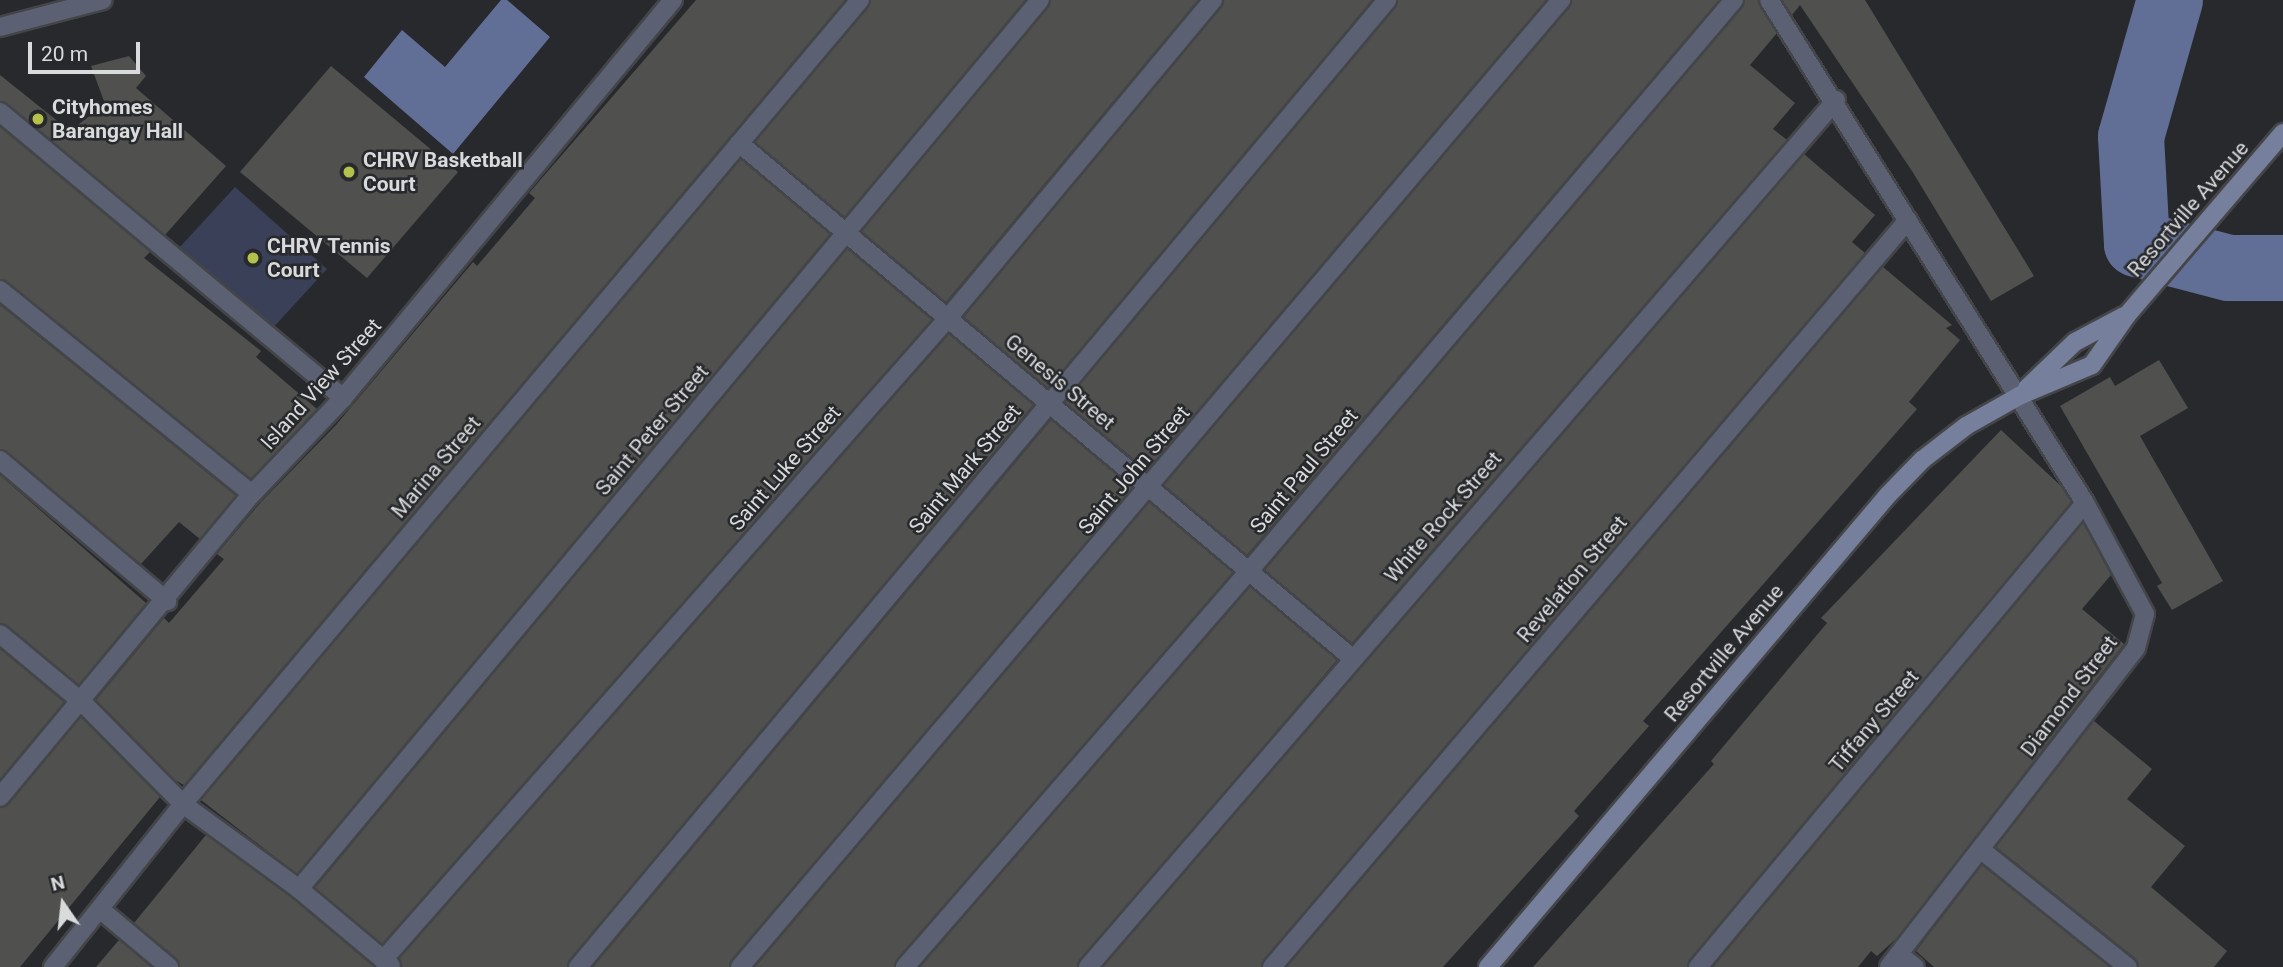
<!DOCTYPE html>
<style>
body{margin:0}
#map{position:relative;width:2283px;height:967px;overflow:hidden;background:#28292c;font-family:Roboto,sans-serif}
div>[style]{position:absolute}
[style*='--x']{left:calc(var(--x)*1px);top:calc(var(--y)*1px);width:calc(var(--w)*1px);rotate:calc(var(--a)*1deg)}
.green>*{inset:0;background:#394057}
.water>*{inset:0;background:#616f97}
.river>*{height:66px;margin:-33px;padding:0 33px;transform-origin:33px;border-radius:33px;background:#616f97}
.building>*{inset:0;background:#50514e}
.roads{filter:drop-shadow(2px 0 #444548) drop-shadow(-2px 0 #444548) drop-shadow(0 2px #444548) drop-shadow(0 -2px #444548)}
.street>*{height:18px;margin:-9px;padding:0 9px;transform-origin:9px;border-radius:9px;background:#5b6173}
.secondary>*{height:18px;margin:-9px;padding:0 9px;transform-origin:9px;border-radius:9px;background:#76809c}
.dots>*{width:19px;height:19px;translate:-50% -50%;box-sizing:border-box;border:4px solid #28292c;border-radius:50%}
span{translate:-50% -50%;white-space:nowrap;text-align:center;line-height:1.15;-webkit-text-stroke:5px #28292c;paint-order:stroke}
.poi-label{font-size:21px;color:#d9dadc;font-weight:700}
.left{translate:0 -50%;text-align:left}
.street-label{font-size:21px;color:#d9dadc}
.north{position:absolute;left:28px;top:869px;width:70px;height:70px;-webkit-text-stroke:5px #28292c;paint-order:stroke;rotate:346deg;font-size:19px;font-weight:700;line-height:28px;text-align:center;color:#d9dadc}
.north::after{content:'';display:block;margin:auto;width:24px;height:32px;background:#d9dadc;clip-path:polygon(50% 0,100% 100%,50% 72%,0 100%)}
.scale{position:absolute;left:28px;top:42px;width:112px;height:32px;box-sizing:border-box;border:4px solid #d9dadc;border-top:0;padding-left:9px;font-size:21px;line-height:24px;white-space:nowrap;color:#d9dadc;-webkit-text-stroke:5px #28292c;paint-order:stroke}
</style>
<div id="map">
<div class="green">
<i style="clip-path:polygon(235px 187px,327px 269px,270px 331px,179px 248px)"></i>
</div>
<div class="water">
<i style="clip-path:polygon(501px 0,507px 0,550px 37px,453px 154px,364px 77px,402px 30px,445px 67px)"></i>
</div>
<div class="river">
<i style="--x:2170;--y:0;--w:142;--a:105.9"></i>
<i style="--x:2131;--y:137;--w:107;--a:86.8"></i>
<i style="--x:2137;--y:244;--w:95;--a:14.6"></i>
<i style="--x:2229;--y:268;--w:54;--a:0"></i>
</div>
<div class="building">
<i style="clip-path:polygon(696px 0,845px 0,184px 785px,175px 780px,96px 700px,164px 618px,169px 623px,224px 559px,217px 554px,261px 502px,336px 425px,473px 262px,477px 266px,535px 198px,529px 193px)"></i>
<i style="clip-path:polygon(871px 0,1025px 0,845px 217px,755px 142px)"></i>
<i style="clip-path:polygon(1051px 0,1198px 0,946px 302px,862px 231px)"></i>
<i style="clip-path:polygon(1224px 0,1372px 0,1048px 388px,964px 317px)"></i>
<i style="clip-path:polygon(1398px 0,1546px 0,1147px 470px,1065px 402px)"></i>
<i style="clip-path:polygon(1572px 0,1719px 0,1247px 555px,1164px 485px)"></i>
<i style="clip-path:polygon(1745px 0,1758px 0,1777px 33px,1750px 65px,1795px 103px,1773px 129px,1787px 140px,1352px 643px,1265px 570px)"></i>
<i style="clip-path:polygon(1782px 0,1865px 0,2034px 276px,1991px 301px,1912px 171px,1800px 5px,1792px 15px)"></i>
<i style="clip-path:polygon(129px 56px,146px 76px,136px 88px,226px 166px,165px 235px,0 101px,0 75px,70px 131px,105px 104px,91px 66px)"></i>
<i style="clip-path:polygon(331px 66px,458px 172px,367px 278px,240px 172px)"></i>
<i style="clip-path:polygon(0 127px,150px 252px,144px 258px,261px 351px,256px 357px,317px 409px,251px 479px,0 279px)"></i>
<i style="clip-path:polygon(1804px 154px,1875px 215px,1852px 242px,1865px 253px,1261px 967px,1103px 967px)"></i>
<i style="clip-path:polygon(741px 159px,830px 234px,297px 874px,201px 800px)"></i>
<i style="clip-path:polygon(847px 249px,932px 320px,382px 944px,315px 888px)"></i>
<i style="clip-path:polygon(1883px 267px,1952px 325px,1946px 328px,1960px 340px,1909px 402px,1917px 409px,1643px 721px,1649px 726px,1574px 811px,1579px 816px,1443px 967px,1287px 967px)"></i>
<i style="clip-path:polygon(0 305px,236px 496px,200px 539px,179px 522px,141px 564px,0 449px)"></i>
<i style="clip-path:polygon(949px 334px,1033px 405px,567px 967px,402px 967px,399px 959px)"></i>
<i style="clip-path:polygon(2159px 360px,2188px 408px,2140px 436px,2223px 581px,2172px 610px,2157px 586px,2162px 583px,2060px 406px,2110px 377px,2115px 386px)"></i>
<i style="clip-path:polygon(1051px 420px,1132px 488px,729px 967px,593px 967px)"></i>
<i style="clip-path:polygon(2001px 430px,2061px 486px,2071px 502px,1687px 967px,1533px 967px,1714px 764px,1711px 761px,1827px 623px,1821px 618px)"></i>
<i style="clip-path:polygon(0 475px,146px 603px,79px 685px,0 623px)"></i>
<i style="clip-path:polygon(1149px 502px,1233px 572px,894px 967px,755px 967px)"></i>
<i style="clip-path:polygon(2083px 523px,2111px 575px,2082px 609px,2124px 644px,1898px 937px,1877px 956px,1871px 951px,1858px 967px,1713px 967px)"></i>
<i style="clip-path:polygon(1250px 587px,1337px 660px,1077px 967px,920px 967px)"></i>
<i style="clip-path:polygon(0 649px,64px 702px,0 779px)"></i>
<i style="clip-path:polygon(81px 717px,160px 797px,20px 967px,0 967px,0 808px,9px 804px)"></i>
<i style="clip-path:polygon(2094px 721px,2152px 769px,2127px 799px,2185px 846px,2151px 887px,2227px 951px,2214px 967px,2139px 967px,2135px 958px,1996px 847px)"></i>
<i style="clip-path:polygon(206px 835px,292px 898px,374px 967px,180px 967px,176px 958px,134px 923px)"></i>
<i style="clip-path:polygon(1982px 865px,2110px 967px,1934px 967px,1916px 951px)"></i>
<i style="clip-path:polygon(119px 940px,151px 967px,96px 967px)"></i>
</div>
<div class="roads">
<div class="street">
<i style="--x:1769;--y:0;--w:594;--a:57.86"></i>
<i style="--x:2085;--y:503;--w:126;--a:61.6"></i>
<i style="--x:2145;--y:614;--w:35;--a:105"></i>
<i style="--x:2136;--y:648;--w:403;--a:127.8"></i>
<i style="--x:0;--y:27;--w:106;--a:-14.7"></i>
<i style="--x:0;--y:112;--w:447;--a:39.8"></i>
<i style="--x:739;--y:143;--w:799;--a:40.03"></i>
<i style="--x:0;--y:290;--w:324;--a:39"></i>
<i style="--x:0;--y:460;--w:219;--a:40.2"></i>
<i style="--x:0;--y:634;--w:107;--a:39.7"></i>
<i style="--x:82;--y:702;--w:144;--a:45.3"></i>
<i style="--x:183;--y:804;--w:144;--a:36.2"></i>
<i style="--x:299;--y:889;--w:120;--a:39.9"></i>
<i style="--x:0;--y:797;--w:394;--a:-50.3"></i>
<i style="--x:252;--y:494;--w:132;--a:-46.5"></i>
<i style="--x:343;--y:398;--w:517;--a:-50.34"></i>
<i style="--x:1980;--y:849;--w:189;--a:38.6"></i>
<i style="--x:299;--y:889;--w:1157;--a:-50.19"></i>
<i style="--x:101;--y:910;--w:89;--a:40"></i>
<i style="--x:1900;--y:955;--w:19;--a:39"></i>
<i style="--x:383;--y:960;--w:855;--a:-48.65"></i>
<i style="--x:948;--y:318;--w:414;--a:-50.2"></i>
<i style="--x:53;--y:967;--w:208;--a:-51.4"></i>
<i style="--x:183;--y:804;--w:1051;--a:-49.9"></i>
<i style="--x:578;--y:967;--w:1261;--a:-50.08"></i>
<i style="--x:740;--y:967;--w:1269;--a:-49.67"></i>
<i style="--x:905;--y:967;--w:525;--a:-49.02"></i>
<i style="--x:1249;--y:571;--w:749;--a:-49.66"></i>
<i style="--x:1088;--y:967;--w:1145;--a:-49.21"></i>
<i style="--x:1272;--y:967;--w:981;--a:-49.59"></i>
<i style="--x:1698;--y:967;--w:604;--a:-50.17"></i>
</div>
<div class="secondary">
<i style="--x:2027;--y:388;--w:66;--a:-43.8"></i>
<i style="--x:2075;--y:342;--w:55;--a:-28"></i>
<i style="--x:1488;--y:967;--w:619;--a:-49.72"></i>
<i style="--x:1888;--y:495;--w:49;--a:-45.8"></i>
<i style="--x:1922;--y:460;--w:56;--a:-37.7"></i>
<i style="--x:1966;--y:426;--w:61;--a:-29.5"></i>
<i style="--x:2019;--y:396;--w:79;--a:-23"></i>
<i style="--x:2092;--y:365;--w:61;--a:-55"></i>
<i style="--x:2127;--y:315;--w:240;--a:-49.4"></i>
</div>
</div>
<div class="dots">
<i style="left:38px;top:119px;background:#b3c24b"></i>
<i style="left:349px;top:172px;background:#b3c24b"></i>
<i style="left:253px;top:258px;background:#b3c24b"></i>
</div>
<div class="poi-label">
<span class="left" style="left:52px;top:119px">Cityhomes<br>Barangay Hall</span>
<span class="left" style="left:363px;top:172px">CHRV Basketball<br>Court</span>
<span class="left" style="left:267px;top:258px">CHRV Tennis<br>Court</span>
</div>
<div class="street-label">
<span style="left:2188px;top:209px;rotate:-49deg">Resortville Avenue</span>
<span style="left:1060px;top:382px;rotate:40deg">Genesis Street</span>
<span style="left:321px;top:384px;rotate:-48deg">Island View Street</span>
<span style="left:652px;top:430px;rotate:-50deg">Saint Peter Street</span>
<span style="left:436px;top:467px;rotate:-50deg">Marina Street</span>
<span style="left:785px;top:468px;rotate:-49deg">Saint Luke Street</span>
<span style="left:965px;top:469px;rotate:-50deg">Saint Mark Street</span>
<span style="left:1134px;top:470px;rotate:-50deg">Saint John Street</span>
<span style="left:1304px;top:471px;rotate:-50deg">Saint Paul Street</span>
<span style="left:1443px;top:517px;rotate:-49deg">White Rock Street</span>
<span style="left:1572px;top:579px;rotate:-50deg">Revelation Street</span>
<span style="left:1724px;top:653px;rotate:-50deg">Resortville Avenue</span>
<span style="left:2069px;top:696px;rotate:-53deg">Diamond Street</span>
<span style="left:1874px;top:721px;rotate:-50deg">Tiffany Street</span>
</div>
<div class="north">N</div>
<div class="scale">20 m</div>
</div>
